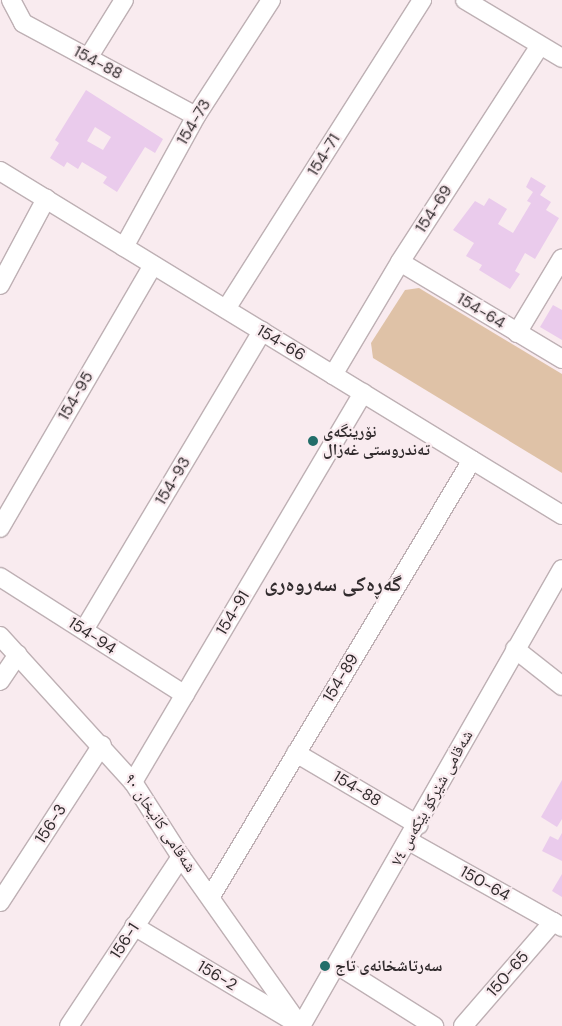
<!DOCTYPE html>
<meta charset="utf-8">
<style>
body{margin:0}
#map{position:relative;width:562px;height:1026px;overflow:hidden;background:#f9ebef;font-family:"DM Sans","Noto Naskh Arabic",sans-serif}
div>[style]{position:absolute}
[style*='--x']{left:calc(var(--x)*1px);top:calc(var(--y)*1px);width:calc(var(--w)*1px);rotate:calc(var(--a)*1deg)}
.green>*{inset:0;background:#dfc2a7}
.building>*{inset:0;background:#eacbec}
.roads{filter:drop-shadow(1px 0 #beb0b4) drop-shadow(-1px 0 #beb0b4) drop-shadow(0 1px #beb0b4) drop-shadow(0 -1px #beb0b4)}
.minor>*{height:18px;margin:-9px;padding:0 9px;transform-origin:9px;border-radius:9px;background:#fff}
.dots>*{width:14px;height:14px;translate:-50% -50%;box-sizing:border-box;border:2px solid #f9ebef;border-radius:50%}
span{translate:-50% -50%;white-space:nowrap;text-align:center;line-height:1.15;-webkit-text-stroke:4.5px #f9ebef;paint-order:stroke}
.street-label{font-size:16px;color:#312b2d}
.poi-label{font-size:16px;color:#312b2d;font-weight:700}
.left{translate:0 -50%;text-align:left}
.district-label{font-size:21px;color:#312b2d;font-weight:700}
</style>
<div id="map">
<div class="green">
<i style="clip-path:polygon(419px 288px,562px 374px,562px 473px,373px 358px,371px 343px,405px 290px)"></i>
</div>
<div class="building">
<i style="clip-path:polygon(evenodd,86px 90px,163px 139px,155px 153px,145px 147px,117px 192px,103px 183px,107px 177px,82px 162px,78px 169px,67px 162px,64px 167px,50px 158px,59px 143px,55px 140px,86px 90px,95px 127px,111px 137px,103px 150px,87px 141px,95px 127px)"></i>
<i style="clip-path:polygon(531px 177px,546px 186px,540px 195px,551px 202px,546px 210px,559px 218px,535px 259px,525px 253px,515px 271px,520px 274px,510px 289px,479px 270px,482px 265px,466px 256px,474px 243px,453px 230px,475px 201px,484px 206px,489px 198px,507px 209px,498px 224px,513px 233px,531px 203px,527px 201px,533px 192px,526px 187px)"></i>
<i style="clip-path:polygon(553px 305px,562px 310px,562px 340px,540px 327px)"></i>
<i style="clip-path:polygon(562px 780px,562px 819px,557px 827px,541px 817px)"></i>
<i style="clip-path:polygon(562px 833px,562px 861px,542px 851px,550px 836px,558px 840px)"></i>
<i style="clip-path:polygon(562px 874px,562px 897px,552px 891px)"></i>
</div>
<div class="roads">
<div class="minor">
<i style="--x:11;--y:0;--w:26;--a:62"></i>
<i style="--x:23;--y:23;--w:196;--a:28.3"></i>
<i style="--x:465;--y:0;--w:113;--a:30.9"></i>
<i style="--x:88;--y:58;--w:68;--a:-58.2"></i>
<i style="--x:0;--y:171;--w:659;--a:31.47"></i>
<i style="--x:124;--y:247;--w:149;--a:-61.2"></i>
<i style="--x:196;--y:116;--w:138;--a:-57.1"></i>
<i style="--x:400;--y:262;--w:189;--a:30.9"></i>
<i style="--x:0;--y:285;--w:98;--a:-61.9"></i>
<i style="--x:226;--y:309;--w:366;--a:-57.6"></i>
<i style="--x:517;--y:333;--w:87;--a:-59"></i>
<i style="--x:333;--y:375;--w:131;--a:-59.3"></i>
<i style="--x:400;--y:262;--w:257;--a:-57.1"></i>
<i style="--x:0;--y:528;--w:304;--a:-59.8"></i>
<i style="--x:0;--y:577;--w:219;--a:32.5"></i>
<i style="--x:84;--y:630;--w:348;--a:-59.2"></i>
<i style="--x:0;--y:636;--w:197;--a:47.7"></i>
<i style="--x:133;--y:782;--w:89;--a:57.4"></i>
<i style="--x:181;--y:857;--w:207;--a:54.8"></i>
<i style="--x:515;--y:649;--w:60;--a:38.2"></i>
<i style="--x:0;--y:681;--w:32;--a:-56"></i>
<i style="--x:296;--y:753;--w:142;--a:30.5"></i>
<i style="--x:133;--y:782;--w:452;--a:-59.4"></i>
<i style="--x:409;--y:841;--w:176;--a:29.3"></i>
<i style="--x:211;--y:896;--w:508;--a:-59.09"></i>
<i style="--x:0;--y:902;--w:187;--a:-57"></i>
<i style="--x:134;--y:926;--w:189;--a:30.9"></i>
<i style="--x:337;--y:965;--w:115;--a:32.2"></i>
<i style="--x:69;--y:1026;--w:203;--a:-56.5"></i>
<i style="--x:301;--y:1026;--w:526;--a:-60.27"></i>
<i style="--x:463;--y:1026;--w:138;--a:-49.1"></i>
</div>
</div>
<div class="dots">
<i style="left:313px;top:441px;background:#226d69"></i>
<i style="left:325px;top:966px;background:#226d69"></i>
</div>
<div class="street-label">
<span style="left:98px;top:63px;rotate:28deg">154-88</span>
<span style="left:194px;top:122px;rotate:-59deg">154-73</span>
<span style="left:324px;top:155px;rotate:-58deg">154-71</span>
<span style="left:434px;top:209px;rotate:-57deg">154-69</span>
<span style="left:481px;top:311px;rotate:31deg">154-64</span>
<span style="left:281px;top:343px;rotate:31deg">154-66</span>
<span style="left:76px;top:396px;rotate:-60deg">154-95</span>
<span style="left:173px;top:481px;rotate:-59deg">154-93</span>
<span style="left:233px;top:613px;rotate:-59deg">154-91</span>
<span style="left:92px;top:636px;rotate:33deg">154-94</span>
<span style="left:341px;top:678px;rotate:-59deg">154-89</span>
<span style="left:357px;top:789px;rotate:31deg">154-88</span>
<span style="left:432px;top:798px;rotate:-61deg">شەقامی شێرکۆ بێکەس ٧٤</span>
<span style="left:160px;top:823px;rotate:56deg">شەقامی کانیخان ٩٠</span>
<span style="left:51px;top:824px;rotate:-57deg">156-3</span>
<span style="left:485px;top:884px;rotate:29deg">150-64</span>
<span style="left:125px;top:941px;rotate:-57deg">156-1</span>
<span style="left:508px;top:974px;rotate:-49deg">150-65</span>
<span style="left:217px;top:976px;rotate:31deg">156-2</span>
</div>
<div class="poi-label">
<span class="left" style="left:323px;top:441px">نۆرینگەی<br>تەندروستی غەزال</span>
<span class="left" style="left:335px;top:966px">سەرتاشخانەی تاج</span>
</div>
<div class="district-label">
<span style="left:333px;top:584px">گەڕەکی سەروەری</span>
</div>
</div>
